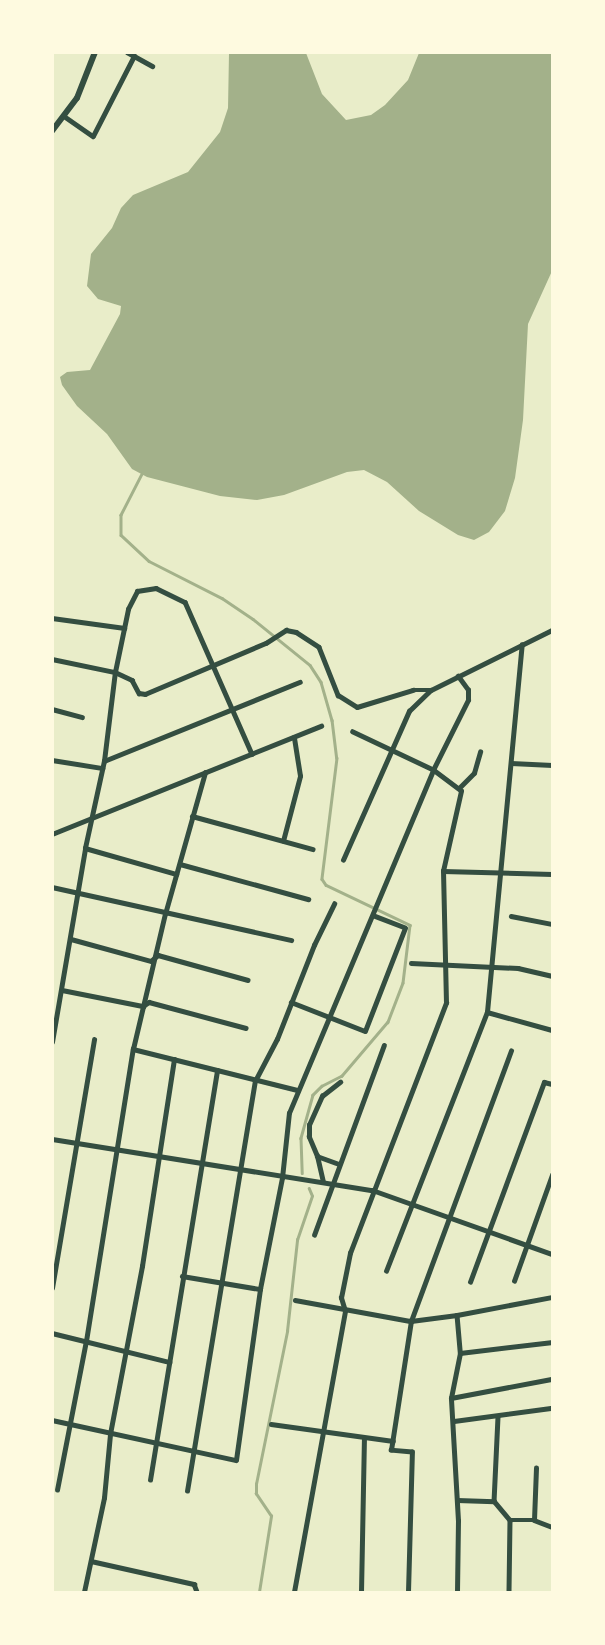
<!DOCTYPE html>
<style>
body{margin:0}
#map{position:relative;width:605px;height:1645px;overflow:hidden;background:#e9edc9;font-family:"Archivo Narrow",sans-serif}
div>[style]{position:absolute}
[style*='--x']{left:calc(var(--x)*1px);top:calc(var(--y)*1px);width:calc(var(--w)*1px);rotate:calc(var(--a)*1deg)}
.water>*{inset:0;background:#a3b18a}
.stream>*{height:2.5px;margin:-1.25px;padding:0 1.25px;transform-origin:1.25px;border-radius:1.25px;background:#a3b18a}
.minor>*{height:4.5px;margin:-2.25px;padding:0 2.25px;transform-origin:2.25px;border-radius:2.25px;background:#344e41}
.tertiary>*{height:5px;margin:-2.5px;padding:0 2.5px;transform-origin:2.5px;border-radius:2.5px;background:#344e41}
.secondary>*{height:6px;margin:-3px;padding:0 3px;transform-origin:3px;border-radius:3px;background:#344e41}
span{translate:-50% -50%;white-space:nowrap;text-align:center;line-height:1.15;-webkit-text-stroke:5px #fefae0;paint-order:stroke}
.frame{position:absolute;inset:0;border:54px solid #fefae0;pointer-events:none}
</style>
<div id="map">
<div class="water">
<i style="clip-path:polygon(229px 53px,306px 53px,322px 94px,346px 120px,371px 115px,385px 105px,408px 80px,419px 53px,552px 53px,552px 271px,528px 324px,523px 420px,515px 478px,505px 511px,489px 532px,474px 540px,458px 535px,419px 511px,387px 482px,364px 470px,347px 472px,284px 495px,257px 500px,220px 496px,147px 477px,132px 469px,107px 434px,77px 406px,62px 385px,60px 377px,67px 372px,90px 370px,120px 314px,121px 306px,98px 299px,87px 286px,91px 254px,112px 228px,121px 208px,133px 195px,188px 172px,220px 132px,228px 108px)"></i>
</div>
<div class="stream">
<i style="--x:142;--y:474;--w:46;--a:117.1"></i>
<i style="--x:121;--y:515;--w:20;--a:90"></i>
<i style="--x:121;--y:535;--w:38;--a:43"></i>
<i style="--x:149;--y:561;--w:82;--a:26.9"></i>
<i style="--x:222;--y:598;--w:37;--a:34"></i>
<i style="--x:253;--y:619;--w:73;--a:38.9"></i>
<i style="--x:310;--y:665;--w:20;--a:57"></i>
<i style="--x:321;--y:682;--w:40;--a:74"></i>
<i style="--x:332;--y:720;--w:38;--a:83"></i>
<i style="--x:337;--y:758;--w:122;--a:97.1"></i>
<i style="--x:322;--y:879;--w:7;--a:56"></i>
<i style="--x:326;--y:885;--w:93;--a:25.5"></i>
<i style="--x:410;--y:925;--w:58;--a:96.9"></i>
<i style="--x:403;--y:983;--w:42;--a:111"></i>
<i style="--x:388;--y:1022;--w:71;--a:130.4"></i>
<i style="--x:342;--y:1076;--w:22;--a:153"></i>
<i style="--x:322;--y:1086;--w:13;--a:135"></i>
<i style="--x:313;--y:1095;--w:45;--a:105.6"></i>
<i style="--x:301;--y:1138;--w:35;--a:88"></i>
<i style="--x:259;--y:1592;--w:77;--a:-81"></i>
<i style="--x:271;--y:1516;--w:27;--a:-124"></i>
<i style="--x:256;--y:1494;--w:10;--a:-90"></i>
<i style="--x:256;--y:1484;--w:156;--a:-78.5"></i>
<i style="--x:287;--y:1331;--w:92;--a:-83.7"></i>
<i style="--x:297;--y:1240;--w:46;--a:-71.2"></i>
<i style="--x:312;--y:1196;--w:8;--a:-113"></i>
</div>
<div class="minor">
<i style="--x:127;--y:52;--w:29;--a:29"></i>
<i style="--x:64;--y:116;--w:35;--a:35"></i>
<i style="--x:93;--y:136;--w:90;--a:-62.9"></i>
<i style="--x:52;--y:618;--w:73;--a:7.9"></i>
<i style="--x:52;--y:659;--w:64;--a:11.7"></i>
<i style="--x:115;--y:672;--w:64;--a:-78.3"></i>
<i style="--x:128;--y:609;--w:20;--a:-63"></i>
<i style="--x:137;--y:591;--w:19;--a:-9"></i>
<i style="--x:156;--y:588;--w:32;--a:26"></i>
<i style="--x:185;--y:602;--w:166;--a:66.2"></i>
<i style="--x:52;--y:709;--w:31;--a:15"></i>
<i style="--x:52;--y:760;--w:51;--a:9.1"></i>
<i style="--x:104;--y:761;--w:211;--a:-22"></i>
<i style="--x:511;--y:763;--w:41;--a:2.8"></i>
<i style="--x:459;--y:788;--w:21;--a:-45"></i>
<i style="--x:474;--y:773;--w:22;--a:-74"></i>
<i style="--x:192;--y:816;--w:125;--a:15.3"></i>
<i style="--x:52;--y:834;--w:290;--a:-21.9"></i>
<i style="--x:283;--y:841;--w:67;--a:-75.3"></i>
<i style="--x:300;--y:776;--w:39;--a:-99"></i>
<i style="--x:85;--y:848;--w:95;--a:15.9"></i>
<i style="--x:343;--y:860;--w:163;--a:-66.1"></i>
<i style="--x:409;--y:711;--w:30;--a:-44"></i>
<i style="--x:431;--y:690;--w:135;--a:-26.4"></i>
<i style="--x:180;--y:864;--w:133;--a:15.3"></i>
<i style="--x:443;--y:871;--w:109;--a:1.6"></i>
<i style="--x:52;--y:887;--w:245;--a:12.5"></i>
<i style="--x:511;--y:916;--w:42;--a:11"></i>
<i style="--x:71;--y:939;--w:83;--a:15.4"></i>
<i style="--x:151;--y:961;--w:9;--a:-41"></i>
<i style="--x:158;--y:955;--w:93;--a:15.5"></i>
<i style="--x:411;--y:963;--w:107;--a:2.7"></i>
<i style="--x:518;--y:968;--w:35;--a:13"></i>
<i style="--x:62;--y:990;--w:83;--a:11.2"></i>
<i style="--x:143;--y:1006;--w:7;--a:-34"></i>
<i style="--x:149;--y:1002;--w:100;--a:15"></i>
<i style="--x:291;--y:1002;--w:79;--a:21.4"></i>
<i style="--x:365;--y:1031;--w:110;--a:-68.8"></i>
<i style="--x:405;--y:928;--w:34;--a:-159"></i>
<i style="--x:487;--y:1012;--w:67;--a:15.5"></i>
<i style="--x:52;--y:1042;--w:197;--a:-80.3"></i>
<i style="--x:85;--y:848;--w:89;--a:-77.7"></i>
<i style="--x:104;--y:761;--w:90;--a:-83"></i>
<i style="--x:115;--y:672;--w:19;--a:25"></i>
<i style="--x:132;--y:680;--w:15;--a:62"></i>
<i style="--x:139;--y:693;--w:6;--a:9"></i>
<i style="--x:145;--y:694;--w:131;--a:-22.9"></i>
<i style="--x:266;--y:643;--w:24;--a:-33"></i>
<i style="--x:286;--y:630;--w:10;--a:11"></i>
<i style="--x:296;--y:632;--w:27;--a:33"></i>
<i style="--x:319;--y:647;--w:52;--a:68.4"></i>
<i style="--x:338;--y:695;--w:22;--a:32"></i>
<i style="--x:357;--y:707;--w:59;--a:-16.9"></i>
<i style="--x:413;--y:690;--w:18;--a:0"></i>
<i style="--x:133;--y:1049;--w:170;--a:14"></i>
<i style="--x:317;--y:1156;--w:21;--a:-113"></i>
<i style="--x:309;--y:1137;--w:12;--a:-90"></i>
<i style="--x:309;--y:1125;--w:32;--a:-66"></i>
<i style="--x:322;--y:1096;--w:23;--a:-38"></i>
<i style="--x:323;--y:1182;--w:27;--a:-103"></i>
<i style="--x:317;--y:1156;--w:23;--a:20"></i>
<i style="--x:314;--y:1235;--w:202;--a:-69.8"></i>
<i style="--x:386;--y:1271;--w:278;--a:-68.7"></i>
<i style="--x:487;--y:1012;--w:369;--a:-84.6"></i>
<i style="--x:182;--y:1276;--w:79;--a:9.5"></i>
<i style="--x:514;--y:1281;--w:113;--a:-70.3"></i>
<i style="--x:470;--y:1282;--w:213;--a:-69.7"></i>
<i style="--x:544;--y:1082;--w:8;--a:14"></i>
<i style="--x:52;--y:1288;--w:252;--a:-80.4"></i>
<i style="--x:295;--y:1300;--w:118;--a:10.3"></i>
<i style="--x:411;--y:1321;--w:46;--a:-7.4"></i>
<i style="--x:457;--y:1315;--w:38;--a:85"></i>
<i style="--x:460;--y:1353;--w:93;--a:-6.8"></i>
<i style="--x:457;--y:1315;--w:97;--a:-10.7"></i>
<i style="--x:52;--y:1333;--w:121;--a:13.9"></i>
<i style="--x:451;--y:1398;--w:103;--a:-10.7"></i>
<i style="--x:498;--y:1417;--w:84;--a:92.7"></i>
<i style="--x:494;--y:1501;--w:25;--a:50"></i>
<i style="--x:510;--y:1520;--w:72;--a:90.8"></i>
<i style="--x:52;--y:1420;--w:188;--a:12.3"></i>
<i style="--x:236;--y:1460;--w:173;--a:-82"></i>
<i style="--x:260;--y:1289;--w:113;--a:-78.8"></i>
<i style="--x:282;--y:1178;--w:65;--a:-83.9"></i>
<i style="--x:289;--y:1113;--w:372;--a:-67.2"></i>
<i style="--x:433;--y:770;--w:89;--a:-154.6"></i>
<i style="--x:454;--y:1421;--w:99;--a:-7.6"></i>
<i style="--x:271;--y:1424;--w:123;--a:7.9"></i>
<i style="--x:150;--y:1480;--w:415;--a:-80.7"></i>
<i style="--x:57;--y:1490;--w:152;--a:-79"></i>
<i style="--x:86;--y:1341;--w:296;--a:-80.9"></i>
<i style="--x:133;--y:1049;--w:139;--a:-76.7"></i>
<i style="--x:165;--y:914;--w:147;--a:-74.2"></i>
<i style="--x:187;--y:1491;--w:416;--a:-80.6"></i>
<i style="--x:255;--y:1081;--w:47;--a:-62.4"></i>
<i style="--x:277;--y:1039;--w:101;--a:-68.5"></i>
<i style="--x:314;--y:945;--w:46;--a:-64"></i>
<i style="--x:457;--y:1500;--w:37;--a:2"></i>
<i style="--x:510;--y:1520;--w:24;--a:0"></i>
<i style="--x:534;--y:1520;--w:52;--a:-87.8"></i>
<i style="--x:534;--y:1520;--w:19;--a:21"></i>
<i style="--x:91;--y:1561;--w:106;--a:12.6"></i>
<i style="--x:194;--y:1584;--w:9;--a:69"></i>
<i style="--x:84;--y:1592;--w:96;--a:-78"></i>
<i style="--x:104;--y:1498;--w:64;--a:-84.6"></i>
<i style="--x:110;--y:1434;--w:171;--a:-79.2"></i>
<i style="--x:142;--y:1266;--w:209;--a:-81.2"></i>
<i style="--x:294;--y:1592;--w:286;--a:-79.7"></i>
<i style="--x:345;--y:1311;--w:14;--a:-107"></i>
<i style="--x:341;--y:1298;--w:46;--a:-78.7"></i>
<i style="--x:350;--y:1253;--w:268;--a:-69"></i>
<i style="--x:446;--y:1003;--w:132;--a:-91.3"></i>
<i style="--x:443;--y:871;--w:82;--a:-77.3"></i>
<i style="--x:461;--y:791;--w:35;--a:-143"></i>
<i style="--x:433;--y:770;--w:78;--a:-63.4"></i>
<i style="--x:468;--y:700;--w:10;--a:-90"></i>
<i style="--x:468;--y:690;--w:17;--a:-126"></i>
<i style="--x:361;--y:1592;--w:152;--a:-88.9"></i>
<i style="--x:408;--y:1592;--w:140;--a:-88.4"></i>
<i style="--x:412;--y:1452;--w:21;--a:-175"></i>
<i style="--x:391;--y:1450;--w:131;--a:-81.2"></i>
<i style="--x:411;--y:1321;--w:288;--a:-69.7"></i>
<i style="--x:457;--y:1592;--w:71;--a:-89.2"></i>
<i style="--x:458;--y:1521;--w:123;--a:-93.3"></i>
<i style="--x:451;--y:1398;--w:46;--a:-78.7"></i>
</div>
<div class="tertiary">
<i style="--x:52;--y:1139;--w:324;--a:9.1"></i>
<i style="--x:372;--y:1190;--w:191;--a:19.6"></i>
</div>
<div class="secondary">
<i style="--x:52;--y:131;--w:41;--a:-52.9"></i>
<i style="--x:77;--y:98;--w:49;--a:-68.6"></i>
</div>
<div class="frame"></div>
</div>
